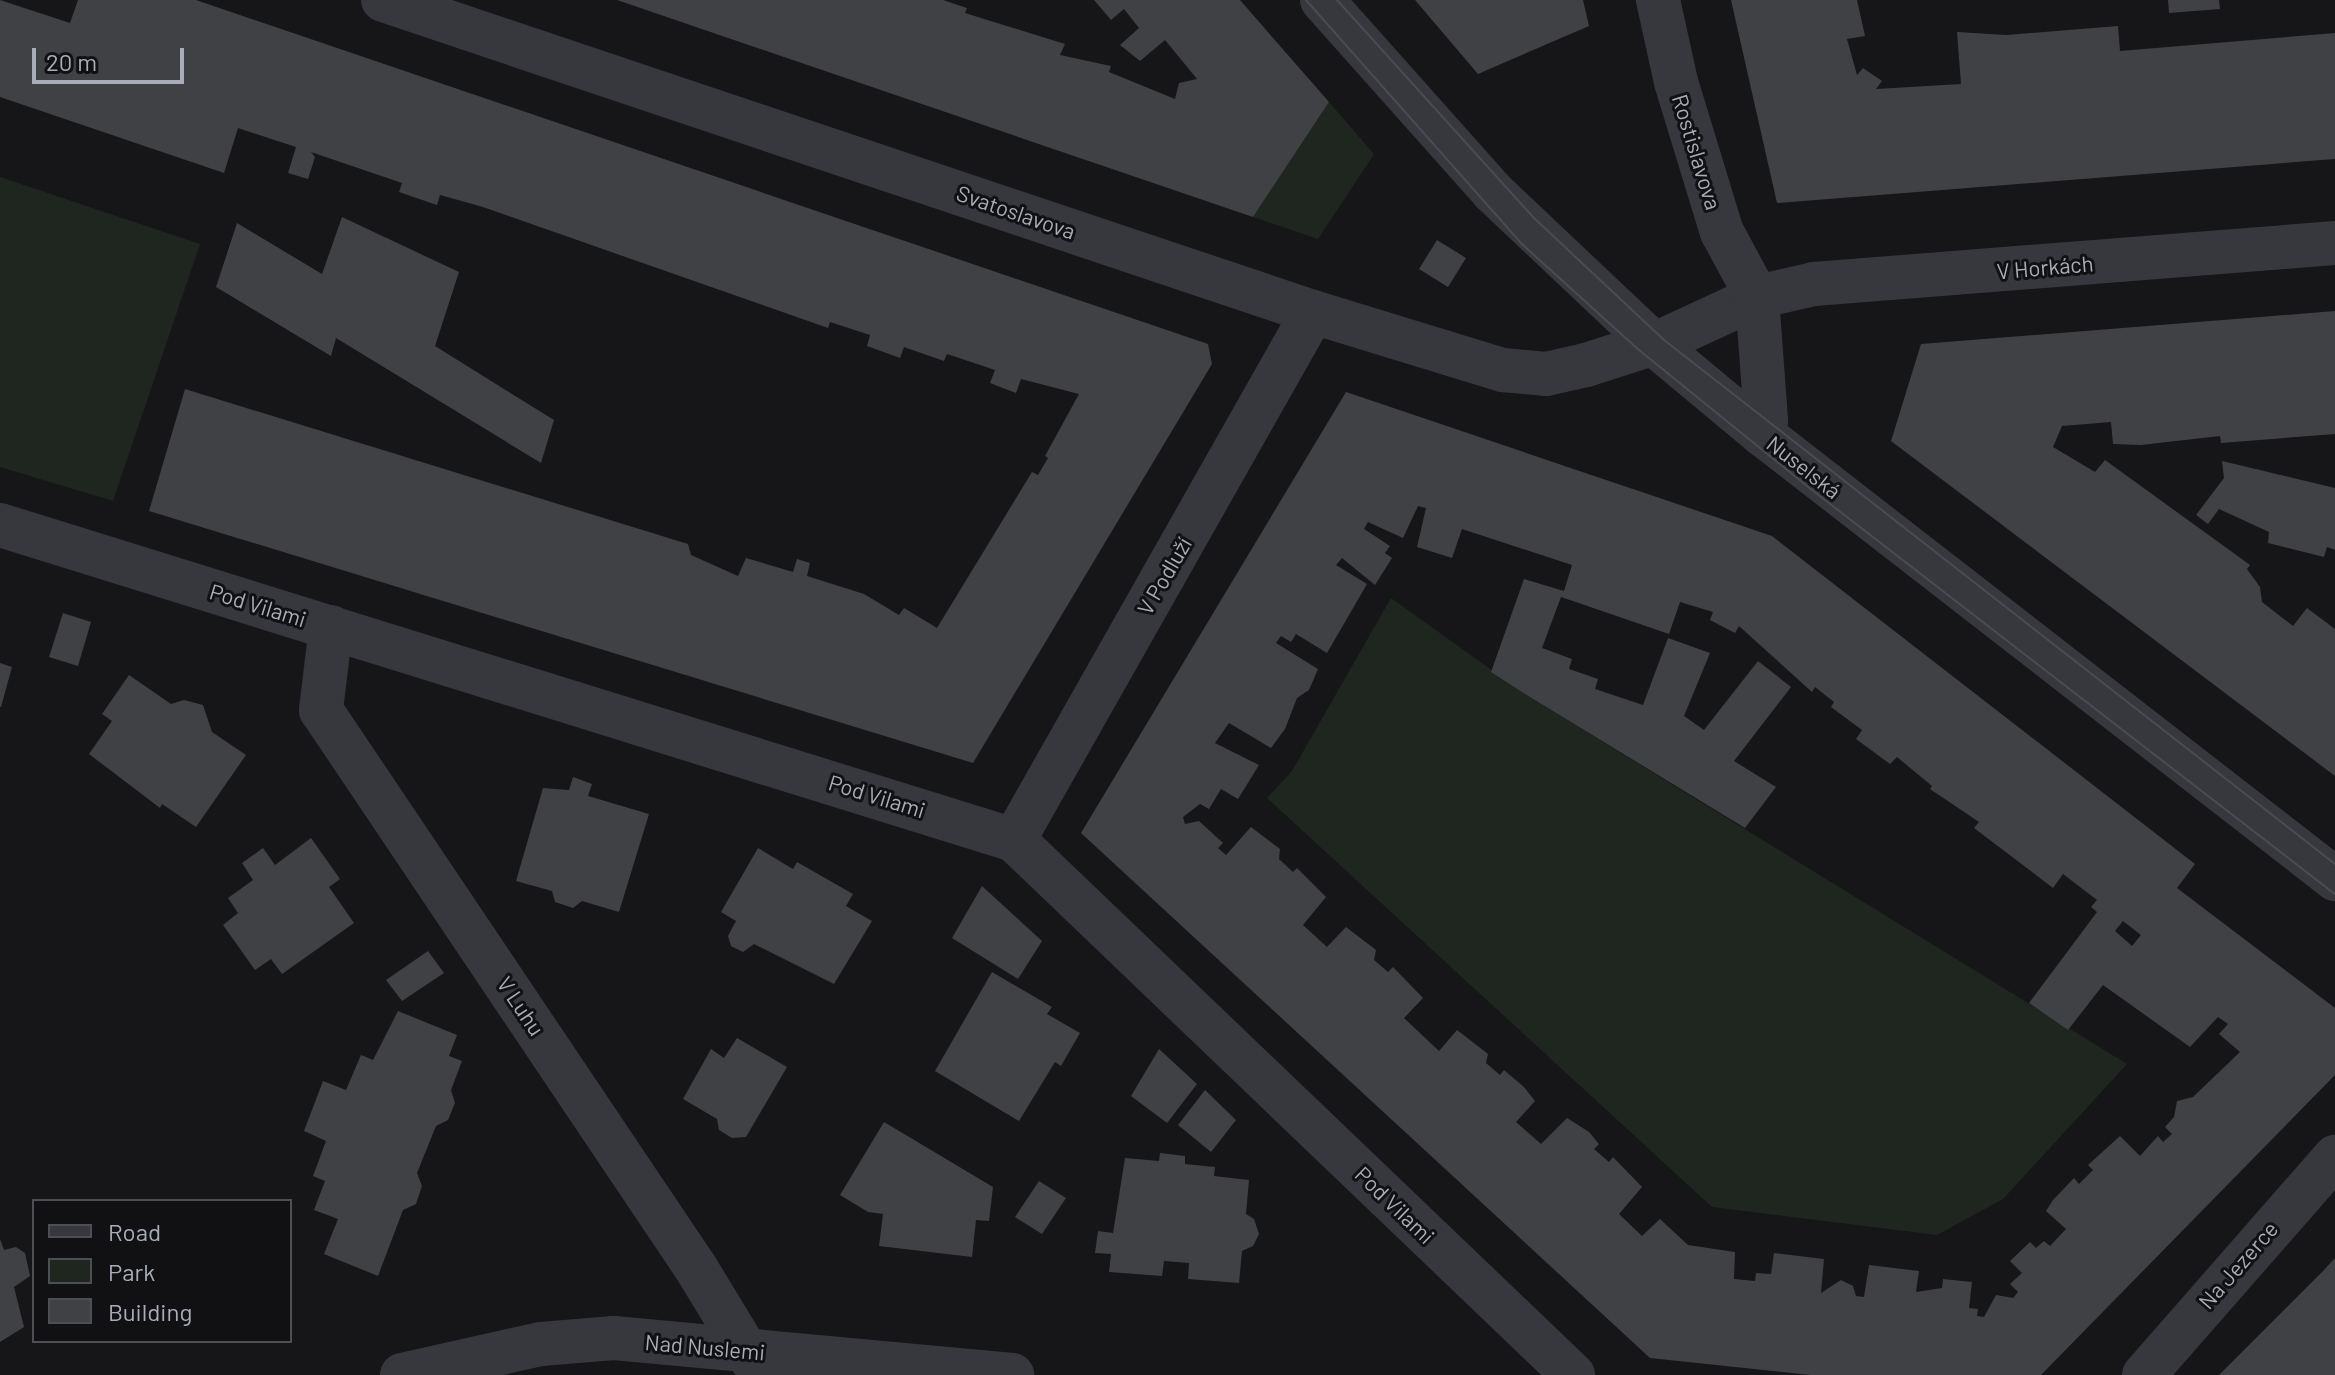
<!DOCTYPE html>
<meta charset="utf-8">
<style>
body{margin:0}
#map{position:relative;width:2335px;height:1375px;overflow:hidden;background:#161618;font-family:Barlow,sans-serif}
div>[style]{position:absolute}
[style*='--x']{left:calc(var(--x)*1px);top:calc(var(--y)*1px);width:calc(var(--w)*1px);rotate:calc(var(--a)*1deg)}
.green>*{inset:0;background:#1e261f}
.building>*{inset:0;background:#404145}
.minor>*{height:44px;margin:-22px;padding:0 22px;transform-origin:22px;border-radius:22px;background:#37383d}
.tram>*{height:2px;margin:-1px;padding:0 1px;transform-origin:1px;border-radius:1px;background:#4a4c52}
span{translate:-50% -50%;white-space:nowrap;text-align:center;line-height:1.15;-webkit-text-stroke:6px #111113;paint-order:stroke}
.street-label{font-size:22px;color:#a8adb8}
.legend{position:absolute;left:32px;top:1199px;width:260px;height:144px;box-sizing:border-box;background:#111113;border:2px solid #4d4f55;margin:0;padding:10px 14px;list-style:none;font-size:24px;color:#a8adb8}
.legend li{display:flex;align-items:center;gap:16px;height:40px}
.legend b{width:40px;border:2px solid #4d4f55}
.scale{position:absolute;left:32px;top:48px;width:152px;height:36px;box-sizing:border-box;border:4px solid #a8adb8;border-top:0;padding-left:10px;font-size:24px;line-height:28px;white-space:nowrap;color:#a8adb8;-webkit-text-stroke:6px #111113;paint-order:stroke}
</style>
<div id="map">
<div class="green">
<i style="clip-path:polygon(1329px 102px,1374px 154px,1318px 239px,1253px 217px)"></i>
<i style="clip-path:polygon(0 177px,200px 244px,113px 501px,0 467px)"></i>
<i style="clip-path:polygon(1391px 598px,1525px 694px,2127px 1064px,2003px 1199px,1937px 1235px,1712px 1207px,1267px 798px,1292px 771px)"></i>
</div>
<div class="building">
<i style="clip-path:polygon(0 0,70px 23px,78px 0,196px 0,1208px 344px,1212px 364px,973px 763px,149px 511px,185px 389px,688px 544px,691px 555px,738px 576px,746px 558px,793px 572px,797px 559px,810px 563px,807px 576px,864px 594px,899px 615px,904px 608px,937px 628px,1032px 472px,1038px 475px,1048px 458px,1045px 456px,1079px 394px,1021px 379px,1016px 393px,990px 383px,995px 370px,947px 354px,944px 361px,904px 347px,900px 358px,867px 346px,870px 335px,830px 322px,828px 328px,483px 207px,440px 195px,437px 205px,399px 192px,402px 183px,311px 152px,315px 157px,308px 179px,288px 173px,296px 147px,238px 128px,224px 173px,0 97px)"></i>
<i style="clip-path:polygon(617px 0,943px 0,967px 8px,965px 13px,1065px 44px,1060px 55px,1111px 66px,1109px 72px,1175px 99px,1179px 83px,1197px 79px,1165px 40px,1140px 61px,1120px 45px,1139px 28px,1124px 9px,1111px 20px,1094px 0,1240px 0,1329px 102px,1253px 217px)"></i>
<i style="clip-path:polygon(1415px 0,1583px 0,1589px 26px,1478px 74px)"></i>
<i style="clip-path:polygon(1731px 0,1857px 0,1865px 36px,1847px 39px,1857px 75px,1863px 68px,1882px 81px,1876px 89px,1961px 84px,1957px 32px,2006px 35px,2118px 26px,2120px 51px,2335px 33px,2335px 159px,1777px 203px)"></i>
<i style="clip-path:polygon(2168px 0,2219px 0,2220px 9px,2169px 13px)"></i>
<i style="clip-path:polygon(342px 217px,459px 272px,435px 346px,554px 420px,541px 463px,336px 338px,331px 356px,216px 287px,237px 223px,322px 274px)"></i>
<i style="clip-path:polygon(1437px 240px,1466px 258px,1448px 287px,1419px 269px)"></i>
<i style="clip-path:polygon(2335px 311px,2335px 434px,2221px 443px,2220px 436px,2141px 445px,2113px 444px,2111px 422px,2062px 426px,2053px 447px,2095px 472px,2105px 460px,2239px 557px,2250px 565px,2247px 569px,2260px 587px,2262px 602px,2293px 626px,2307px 608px,2335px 629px,2335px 776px,1891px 441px,1921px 344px)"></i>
<i style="clip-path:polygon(evenodd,1346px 392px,1772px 536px,2195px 864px,2177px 888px,2335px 1008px,2335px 1075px,2041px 1375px,1810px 1375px,1650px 1358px,1081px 833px,1346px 392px,1418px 506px,1426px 508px,1417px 547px,1452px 558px,1462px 529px,1572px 565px,1564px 591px,1524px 579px,1491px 672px,1525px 694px,1745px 828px,1776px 787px,1734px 761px,1791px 687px,1758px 661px,1704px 730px,1684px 716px,1710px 653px,1668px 638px,1643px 705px,1595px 689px,1598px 679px,1569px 669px,1572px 659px,1542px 648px,1561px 597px,1669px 634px,1680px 602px,1713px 612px,1710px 620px,1735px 633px,1739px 626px,1812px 692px,1815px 687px,1834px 702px,1831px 707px,1862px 730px,1856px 739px,1890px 764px,1897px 757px,1932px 786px,1930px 789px,1979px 822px,1974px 828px,2053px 888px,2063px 874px,2097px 900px,2091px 907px,2097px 912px,2029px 1003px,2068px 1030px,2103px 985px,2190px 1047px,2218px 1017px,2228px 1024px,2219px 1034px,2240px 1052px,2193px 1097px,2177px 1101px,2174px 1117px,2165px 1127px,2172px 1134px,2163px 1142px,2158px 1136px,2140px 1156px,2120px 1136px,2088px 1165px,2093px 1170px,2079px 1184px,2074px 1178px,2053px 1200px,2046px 1211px,2066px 1229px,2050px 1246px,2044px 1241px,2036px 1248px,2030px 1242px,2010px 1261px,2022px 1273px,2010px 1284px,2018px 1292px,2013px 1298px,1996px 1295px,1984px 1317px,1977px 1316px,1978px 1309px,1969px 1308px,1972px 1282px,1943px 1279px,1942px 1288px,1916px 1292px,1919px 1271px,1869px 1265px,1864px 1297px,1856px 1296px,1853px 1286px,1841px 1280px,1821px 1293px,1824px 1259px,1774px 1253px,1771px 1274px,1756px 1273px,1755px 1281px,1734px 1279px,1735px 1252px,1688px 1245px,1660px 1219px,1642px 1236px,1619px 1214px,1642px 1187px,1613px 1157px,1609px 1162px,1594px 1149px,1599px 1144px,1589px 1132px,1567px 1118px,1541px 1144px,1516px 1122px,1535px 1101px,1524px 1087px,1504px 1070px,1500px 1075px,1486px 1063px,1488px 1054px,1457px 1030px,1439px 1051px,1404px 1018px,1423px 998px,1393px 967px,1388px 972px,1374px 960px,1376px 950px,1346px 927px,1327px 947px,1303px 925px,1326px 897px,1297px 868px,1293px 872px,1279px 859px,1280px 849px,1251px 827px,1226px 855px,1218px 848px,1223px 843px,1199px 821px,1185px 824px,1183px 817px,1200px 804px,1209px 809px,1221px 789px,1238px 799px,1259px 765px,1215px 743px,1229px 723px,1271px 748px,1285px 729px,1297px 698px,1309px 690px,1318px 669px,1276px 643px,1281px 636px,1291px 642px,1296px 634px,1327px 653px,1367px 584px,1336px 565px,1342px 558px,1375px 585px,1392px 558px,1385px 553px,1390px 546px,1364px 529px,1368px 522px,1403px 538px,1418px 506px,1346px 392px,2123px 921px,2141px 935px,2132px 946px,2115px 931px,2123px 921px)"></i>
<i style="clip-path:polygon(2222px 461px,2335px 488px,2335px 550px,2327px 547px,2324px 557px,2268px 543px,2269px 532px,2219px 509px,2208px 524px,2196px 515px,2224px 478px)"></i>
<i style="clip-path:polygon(63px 613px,91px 622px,78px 666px,49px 657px)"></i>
<i style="clip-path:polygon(0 663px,12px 667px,1px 707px,0 707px)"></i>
<i style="clip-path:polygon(129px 675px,171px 704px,184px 700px,203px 705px,212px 732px,246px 755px,196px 827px,162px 804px,160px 808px,89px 754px,112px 721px,102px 714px)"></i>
<i style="clip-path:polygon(573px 777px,592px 784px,588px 796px,649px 814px,619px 912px,582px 901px,573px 908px,555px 902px,552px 891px,516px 881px,543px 788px,569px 790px)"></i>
<i style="clip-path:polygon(311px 838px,340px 879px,329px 887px,354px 923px,282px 974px,271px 959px,255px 970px,223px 925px,238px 913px,228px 898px,253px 880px,242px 863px,263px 848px,275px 865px)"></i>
<i style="clip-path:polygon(758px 848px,793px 869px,797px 862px,853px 894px,846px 906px,872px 921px,834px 984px,754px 944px,743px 952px,731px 946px,728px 936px,736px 921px,721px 912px)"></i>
<i style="clip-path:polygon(982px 886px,1042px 941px,1018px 979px,952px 938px)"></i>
<i style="clip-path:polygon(428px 951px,444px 973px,402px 1001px,386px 980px)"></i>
<i style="clip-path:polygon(992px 972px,1052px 1007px,1047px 1014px,1080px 1033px,1061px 1066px,1055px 1062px,1019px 1121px,935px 1071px)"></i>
<i style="clip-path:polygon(398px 1011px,457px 1035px,449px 1056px,462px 1061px,451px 1090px,455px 1103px,448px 1120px,436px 1126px,417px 1173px,422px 1186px,416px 1204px,403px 1210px,378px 1276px,324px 1254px,338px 1219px,314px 1210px,325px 1181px,313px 1176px,326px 1141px,304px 1131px,323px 1081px,346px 1090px,361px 1055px,373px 1060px)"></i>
<i style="clip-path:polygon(737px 1038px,787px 1067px,746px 1137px,732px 1138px,719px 1130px,717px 1119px,683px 1099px,711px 1049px,724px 1058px)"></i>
<i style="clip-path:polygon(1159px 1049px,1197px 1084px,1167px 1123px,1131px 1096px)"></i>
<i style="clip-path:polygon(1205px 1090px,1236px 1120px,1211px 1152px,1178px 1125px)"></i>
<i style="clip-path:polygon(884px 1122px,993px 1187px,989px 1221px,976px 1220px,972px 1257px,879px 1246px,883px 1214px,868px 1212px,840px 1195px)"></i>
<i style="clip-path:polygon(1160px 1153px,1185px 1156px,1185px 1164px,1215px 1167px,1214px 1176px,1249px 1180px,1246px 1214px,1254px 1219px,1259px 1234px,1253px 1246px,1242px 1251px,1239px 1283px,1188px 1279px,1189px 1263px,1164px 1261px,1162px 1276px,1109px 1272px,1111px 1254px,1095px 1253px,1098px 1231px,1113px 1233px,1125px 1158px,1159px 1161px)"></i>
<i style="clip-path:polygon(1039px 1181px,1066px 1198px,1042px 1234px,1015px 1217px)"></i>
<i style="clip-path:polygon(0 1239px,4px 1250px,16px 1247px,25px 1253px,30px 1276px,14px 1287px,24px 1327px,0 1342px)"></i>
<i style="clip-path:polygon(2335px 1258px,2335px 1375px,2219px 1375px,2323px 1271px)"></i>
</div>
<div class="minor">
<i style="--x:383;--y:0;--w:981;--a:18.55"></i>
<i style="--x:1313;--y:312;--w:199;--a:17"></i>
<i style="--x:1503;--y:370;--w:43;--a:5.3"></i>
<i style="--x:1546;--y:374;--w:41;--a:-12.7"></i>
<i style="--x:1586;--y:365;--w:82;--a:-17.8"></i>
<i style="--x:1664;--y:340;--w:102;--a:-24.8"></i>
<i style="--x:1757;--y:297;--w:58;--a:-12.8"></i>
<i style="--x:1814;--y:284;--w:523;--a:-4.5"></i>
<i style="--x:1322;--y:0;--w:257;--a:48.3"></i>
<i style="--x:1493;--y:192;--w:221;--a:43.4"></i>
<i style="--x:1654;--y:344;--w:141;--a:39.8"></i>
<i style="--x:1762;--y:434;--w:726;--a:37.83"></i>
<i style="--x:1658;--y:0;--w:84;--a:77.6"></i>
<i style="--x:1676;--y:82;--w:157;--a:73"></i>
<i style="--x:1722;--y:232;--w:74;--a:61.7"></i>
<i style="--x:1757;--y:297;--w:124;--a:85.8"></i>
<i style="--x:1766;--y:421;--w:14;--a:107"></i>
<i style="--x:0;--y:525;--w:1062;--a:17.26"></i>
<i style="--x:1014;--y:840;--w:774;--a:43.74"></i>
<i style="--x:331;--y:627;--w:84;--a:96.9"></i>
<i style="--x:321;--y:710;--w:672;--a:56.1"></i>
<i style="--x:696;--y:1268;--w:125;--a:58.7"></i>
<i style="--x:1014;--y:840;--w:607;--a:-60.48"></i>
<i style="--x:402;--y:1375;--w:142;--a:-12.6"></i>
<i style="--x:541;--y:1344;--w:73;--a:-4.7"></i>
<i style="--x:614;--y:1338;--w:400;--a:5.3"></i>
<i style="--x:2144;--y:1375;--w:290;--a:-48.8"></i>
</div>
<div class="tram">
<i style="--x:1306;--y:0;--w:327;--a:48.5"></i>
<i style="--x:1523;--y:245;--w:156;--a:42.2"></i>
<i style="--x:1639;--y:350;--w:211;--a:39"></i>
<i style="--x:1803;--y:483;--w:672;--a:37.69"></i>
<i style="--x:1337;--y:0;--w:294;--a:47.9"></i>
<i style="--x:1534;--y:218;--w:178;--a:43.2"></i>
<i style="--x:1664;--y:340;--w:851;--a:37.99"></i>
</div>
<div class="street-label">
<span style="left:1697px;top:152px;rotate:73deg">Rostislavova</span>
<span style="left:1016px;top:212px;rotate:19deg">Svatoslavova</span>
<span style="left:2045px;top:267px;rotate:-5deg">V Horkách</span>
<span style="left:1804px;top:467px;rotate:38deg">Nuselská</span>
<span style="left:1164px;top:576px;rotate:-60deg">V Podluží</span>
<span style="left:258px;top:605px;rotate:17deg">Pod Vilami</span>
<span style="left:877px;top:796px;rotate:17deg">Pod Vilami</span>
<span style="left:521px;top:1006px;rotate:56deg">V Luhu</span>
<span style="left:1395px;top:1205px;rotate:44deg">Pod Vilami</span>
<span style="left:2238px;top:1265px;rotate:-49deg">Na Jezerce</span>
<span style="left:705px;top:1347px;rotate:5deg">Nad Nuslemi</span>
</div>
<ul class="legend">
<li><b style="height:10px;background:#37383d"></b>Road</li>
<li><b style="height:22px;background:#1e261f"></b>Park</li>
<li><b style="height:22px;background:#404145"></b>Building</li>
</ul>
<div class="scale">20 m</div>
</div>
